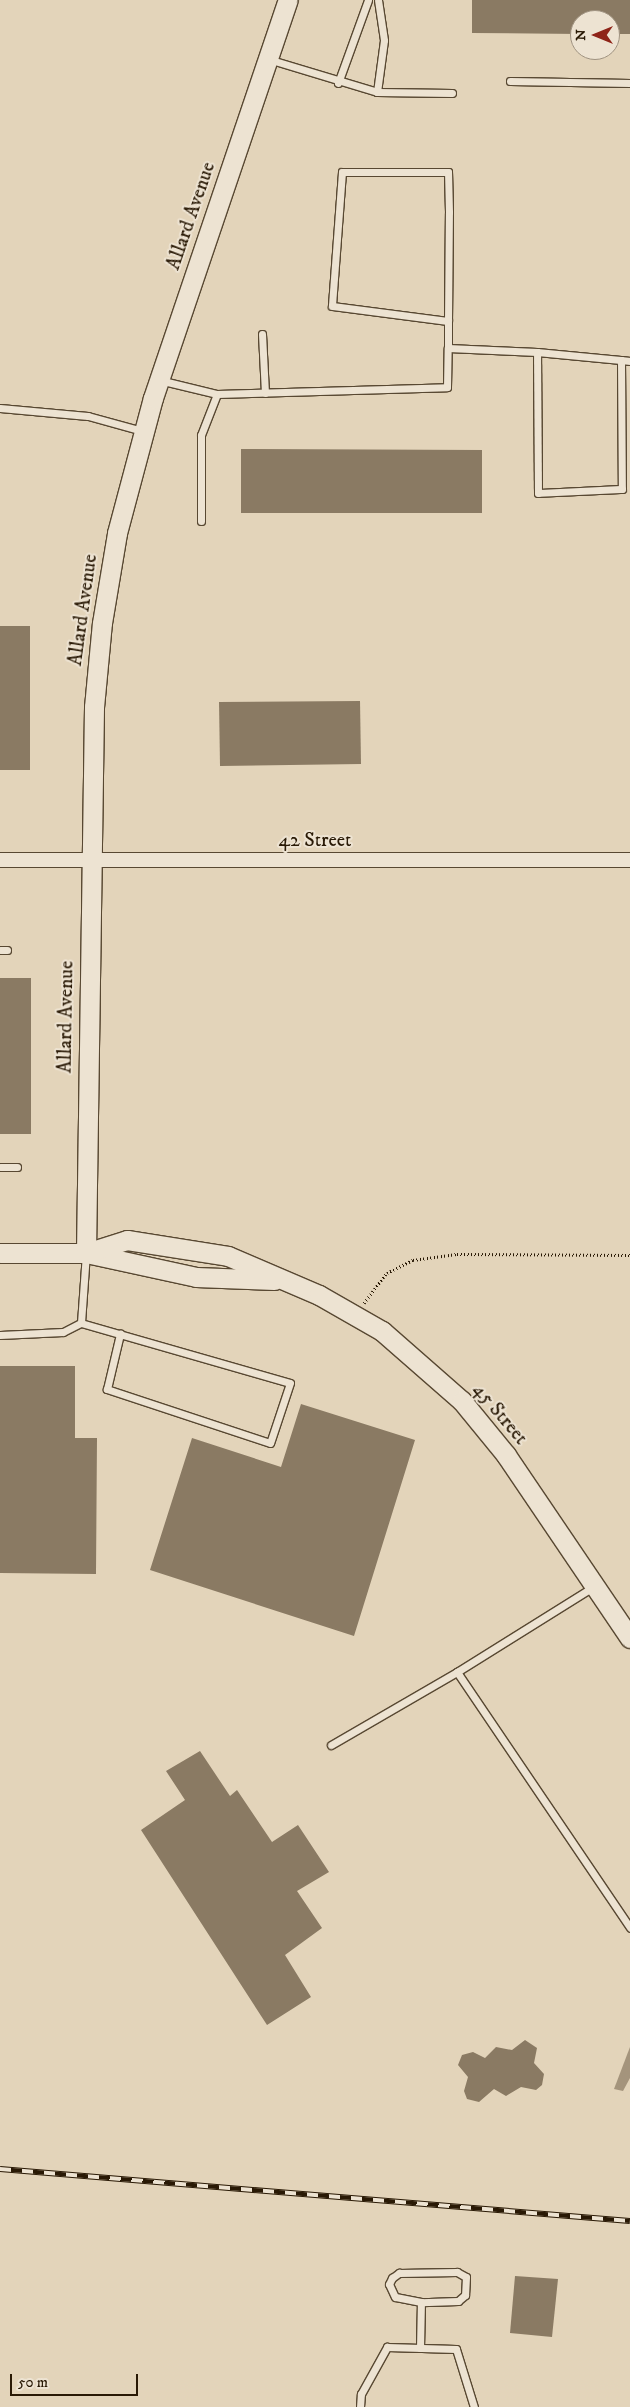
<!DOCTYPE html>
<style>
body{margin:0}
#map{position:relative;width:630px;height:2407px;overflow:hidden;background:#e3d4ba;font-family:"IM FELL DW Pica",serif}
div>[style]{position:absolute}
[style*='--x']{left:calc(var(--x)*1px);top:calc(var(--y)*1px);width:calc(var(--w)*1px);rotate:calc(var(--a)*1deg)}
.water>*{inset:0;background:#a4947c}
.building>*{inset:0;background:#8a7a63}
.path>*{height:3px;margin-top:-1.5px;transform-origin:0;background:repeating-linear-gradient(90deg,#291905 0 1px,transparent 0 3.5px)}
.roads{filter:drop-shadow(1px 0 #584832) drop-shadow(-1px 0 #584832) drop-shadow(0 1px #584832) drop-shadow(0 -1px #584832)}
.lane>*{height:7px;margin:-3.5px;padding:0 3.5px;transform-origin:3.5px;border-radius:3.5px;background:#ede3d2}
.street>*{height:14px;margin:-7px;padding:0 7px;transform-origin:7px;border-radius:7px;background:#ede3d2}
.secondary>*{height:19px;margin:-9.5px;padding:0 9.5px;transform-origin:9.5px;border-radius:9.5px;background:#ede3d2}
.rail>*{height:5.5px;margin-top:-2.75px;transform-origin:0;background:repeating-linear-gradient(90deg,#ede3d2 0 11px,#291905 0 22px);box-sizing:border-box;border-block:1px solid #291905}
span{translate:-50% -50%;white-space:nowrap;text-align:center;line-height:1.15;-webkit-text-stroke:4px #ede3d2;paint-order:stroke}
.street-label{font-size:20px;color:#291905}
.north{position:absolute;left:570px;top:10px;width:50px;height:50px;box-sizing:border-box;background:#ede3d2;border:1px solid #9f9280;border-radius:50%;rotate:270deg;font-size:14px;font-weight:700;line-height:20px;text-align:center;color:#291905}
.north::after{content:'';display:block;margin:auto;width:18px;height:22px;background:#8f2418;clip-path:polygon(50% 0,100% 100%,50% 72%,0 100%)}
.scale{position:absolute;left:10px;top:2374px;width:128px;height:22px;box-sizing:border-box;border:2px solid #291905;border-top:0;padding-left:6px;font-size:15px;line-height:18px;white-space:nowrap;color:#291905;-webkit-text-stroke:4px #ede3d2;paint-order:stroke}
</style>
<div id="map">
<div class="water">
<i style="clip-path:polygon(630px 2047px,630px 2078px,623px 2091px,614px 2089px)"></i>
</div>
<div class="building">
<i style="clip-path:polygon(472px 0,630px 0,630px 34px,610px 34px,610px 20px,580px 20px,580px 34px,472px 33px)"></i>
<i style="clip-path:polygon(241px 449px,482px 450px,482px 513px,241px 513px)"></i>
<i style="clip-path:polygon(0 626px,30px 626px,30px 770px,0 770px)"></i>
<i style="clip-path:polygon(360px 701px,361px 764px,220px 766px,219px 702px)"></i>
<i style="clip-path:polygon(0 978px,31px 978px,31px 1134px,0 1134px)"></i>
<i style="clip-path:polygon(0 1366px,75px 1366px,75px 1438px,97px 1438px,96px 1574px,0 1573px)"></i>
<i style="clip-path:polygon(301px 1404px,415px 1440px,354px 1636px,150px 1570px,192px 1438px,281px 1467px)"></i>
<i style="clip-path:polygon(200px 1751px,230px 1796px,237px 1790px,272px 1842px,298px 1825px,329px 1872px,297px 1891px,322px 1928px,285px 1955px,311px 1997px,267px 2025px,141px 1830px,185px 1800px,166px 1771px)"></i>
<i style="clip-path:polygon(525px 2040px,537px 2048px,534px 2063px,544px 2074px,542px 2085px,536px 2090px,521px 2087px,506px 2096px,494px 2089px,479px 2102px,467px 2099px,464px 2091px,468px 2077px,458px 2065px,462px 2055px,473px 2052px,485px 2058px,496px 2047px,512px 2050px)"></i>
<i style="clip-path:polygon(515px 2276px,558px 2279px,552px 2337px,510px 2333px)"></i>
</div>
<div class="path">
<i style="--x:364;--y:1303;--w:38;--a:-53"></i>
<i style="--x:387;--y:1273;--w:29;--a:-27"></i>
<i style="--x:413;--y:1260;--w:44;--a:-7.8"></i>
<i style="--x:457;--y:1254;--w:173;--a:0.3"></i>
</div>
<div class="roads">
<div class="lane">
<i style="--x:268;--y:59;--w:114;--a:16.8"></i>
<i style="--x:377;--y:92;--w:75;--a:0.8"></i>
<i style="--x:510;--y:81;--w:120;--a:1"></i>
<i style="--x:338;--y:83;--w:88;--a:-70.1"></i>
<i style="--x:377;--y:92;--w:52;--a:-82.3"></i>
<i style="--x:384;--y:40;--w:40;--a:-98.5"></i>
<i style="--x:262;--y:334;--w:59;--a:87.1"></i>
<i style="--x:448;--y:348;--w:89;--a:2.6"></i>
<i style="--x:537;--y:352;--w:84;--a:5.4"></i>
<i style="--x:621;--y:360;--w:129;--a:89.6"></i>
<i style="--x:622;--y:489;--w:84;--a:177.3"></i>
<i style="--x:538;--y:493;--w:141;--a:-90.4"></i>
<i style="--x:621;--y:360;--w:9;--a:6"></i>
<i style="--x:159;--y:380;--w:60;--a:13.6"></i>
<i style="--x:217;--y:394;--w:44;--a:111.3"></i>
<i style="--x:201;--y:435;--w:86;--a:90"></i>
<i style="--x:217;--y:394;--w:230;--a:-1.7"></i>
<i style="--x:447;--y:387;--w:39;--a:-89"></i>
<i style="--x:448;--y:348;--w:27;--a:-90"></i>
<i style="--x:448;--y:321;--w:109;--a:-89.5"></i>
<i style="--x:449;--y:212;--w:40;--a:-91.4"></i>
<i style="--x:448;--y:172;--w:106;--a:180"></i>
<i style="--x:342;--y:172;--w:134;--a:94.3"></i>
<i style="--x:332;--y:306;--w:117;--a:7.4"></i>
<i style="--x:0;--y:408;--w:88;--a:5.2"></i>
<i style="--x:88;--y:416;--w:56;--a:15.5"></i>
<i style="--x:0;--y:950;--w:7;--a:0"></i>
<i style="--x:0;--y:1167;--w:17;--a:0"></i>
<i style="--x:86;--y:1253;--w:70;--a:94.1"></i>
<i style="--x:81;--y:1323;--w:217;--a:16"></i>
<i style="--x:290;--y:1383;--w:63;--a:108.4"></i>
<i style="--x:270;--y:1443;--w:172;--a:-161.7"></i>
<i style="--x:107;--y:1389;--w:57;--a:-76.7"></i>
<i style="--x:0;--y:1335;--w:63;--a:-2.7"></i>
<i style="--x:63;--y:1332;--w:20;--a:-27"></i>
<i style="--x:593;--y:1587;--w:160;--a:148"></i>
<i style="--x:457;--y:1672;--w:309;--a:55.9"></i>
<i style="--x:331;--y:1745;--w:146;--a:-30.1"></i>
<i style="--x:420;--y:2348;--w:46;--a:-88.8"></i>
<i style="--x:421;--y:2302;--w:26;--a:-169"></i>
<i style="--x:395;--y:2297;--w:14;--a:-115"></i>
<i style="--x:389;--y:2284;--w:7;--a:-63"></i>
<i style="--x:392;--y:2278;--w:9;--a:-36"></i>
<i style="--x:399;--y:2273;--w:58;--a:-1"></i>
<i style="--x:457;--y:2272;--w:10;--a:29"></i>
<i style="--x:466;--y:2277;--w:18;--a:93"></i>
<i style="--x:465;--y:2295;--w:9;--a:139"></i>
<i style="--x:458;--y:2301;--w:37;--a:178"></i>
<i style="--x:360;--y:2407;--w:13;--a:-86"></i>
<i style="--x:361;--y:2394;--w:54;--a:-61"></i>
<i style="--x:387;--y:2347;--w:69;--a:1.7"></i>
<i style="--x:456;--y:2349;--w:61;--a:72.8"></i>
</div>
<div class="street">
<i style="--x:0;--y:860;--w:630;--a:0"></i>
</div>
<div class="secondary">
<i style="--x:0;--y:1253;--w:86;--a:0"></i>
<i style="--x:86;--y:1253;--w:113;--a:12.3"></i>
<i style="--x:196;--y:1277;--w:78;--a:2.2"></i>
<i style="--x:86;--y:1253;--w:546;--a:-89.16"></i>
<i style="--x:94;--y:707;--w:84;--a:-84.6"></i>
<i style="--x:102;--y:623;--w:91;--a:-80.5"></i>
<i style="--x:117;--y:533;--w:140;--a:-75.1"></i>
<i style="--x:153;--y:398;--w:420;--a:-71.3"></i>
<i style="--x:86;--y:1253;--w:43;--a:-17.6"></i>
<i style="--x:127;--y:1240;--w:102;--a:9"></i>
<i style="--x:228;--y:1256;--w:99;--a:23.2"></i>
<i style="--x:319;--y:1295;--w:73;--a:29.7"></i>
<i style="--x:382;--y:1331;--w:106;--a:41.2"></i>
<i style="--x:462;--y:1401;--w:70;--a:50.8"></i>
<i style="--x:506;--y:1455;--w:221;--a:55.9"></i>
</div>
</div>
<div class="rail">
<i style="--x:0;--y:2169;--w:632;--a:4.72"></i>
</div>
<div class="street-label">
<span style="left:191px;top:216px;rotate:-71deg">Allard Avenue</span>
<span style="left:83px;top:610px;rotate:-82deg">Allard Avenue</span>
<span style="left:315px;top:840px">42 Street</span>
<span style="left:66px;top:1017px;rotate:-89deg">Allard Avenue</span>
<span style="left:500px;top:1414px;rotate:50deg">45 Street</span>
</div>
<div class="north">N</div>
<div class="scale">50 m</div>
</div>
